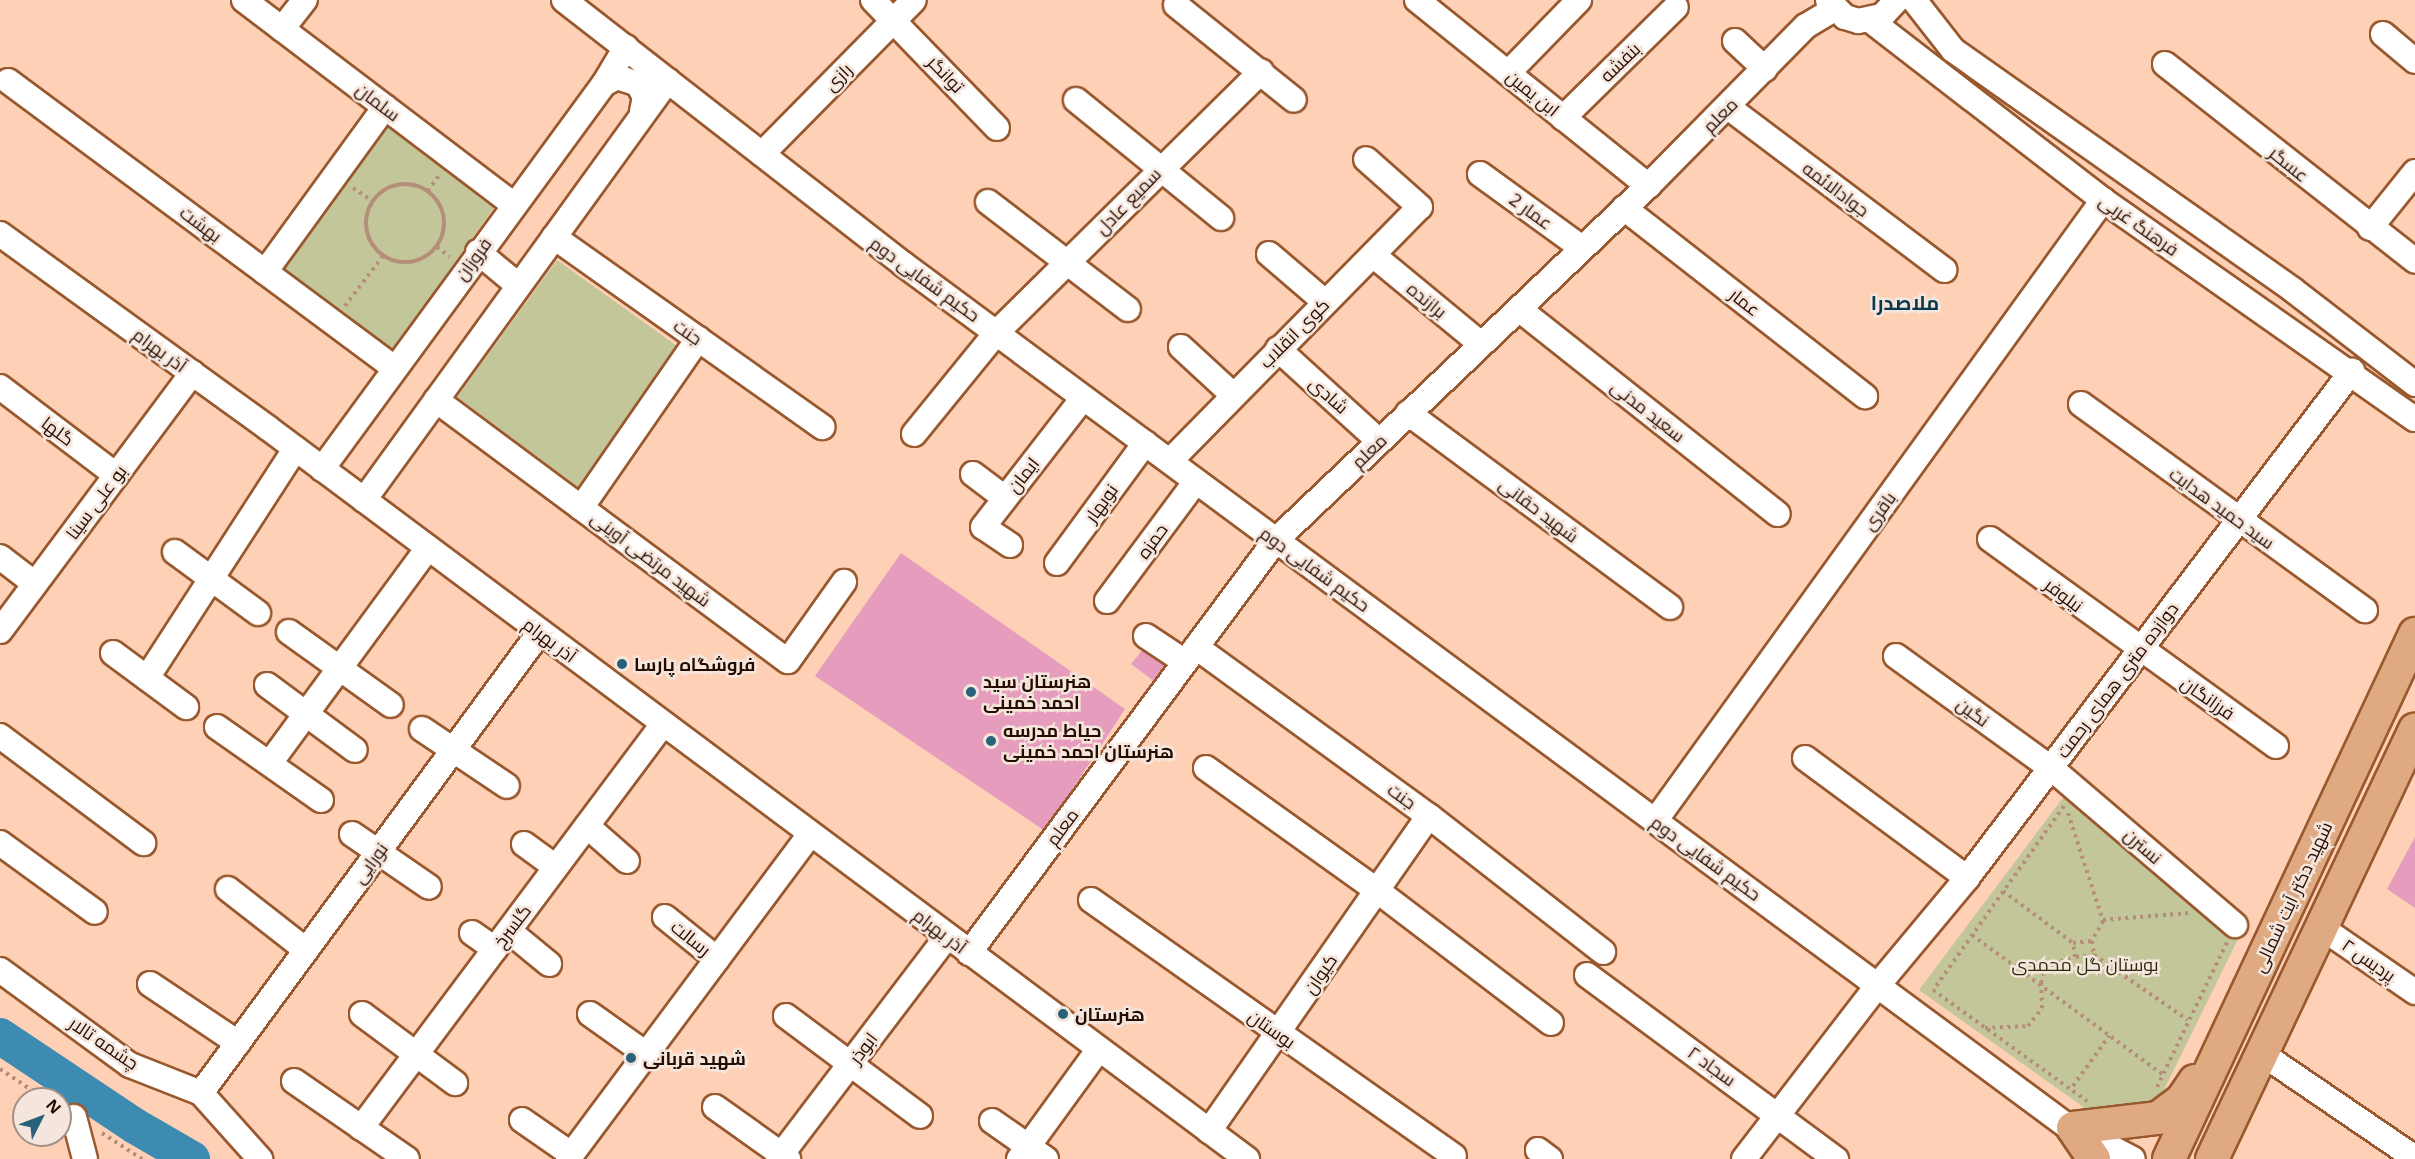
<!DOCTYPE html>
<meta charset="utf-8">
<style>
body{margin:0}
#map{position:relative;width:2415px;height:1159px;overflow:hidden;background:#fed1b7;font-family:"Open Sans",Cairo,sans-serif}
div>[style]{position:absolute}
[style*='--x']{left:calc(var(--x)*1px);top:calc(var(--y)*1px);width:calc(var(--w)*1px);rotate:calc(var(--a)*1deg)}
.green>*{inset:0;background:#c2c699}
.river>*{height:36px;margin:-18px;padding:0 18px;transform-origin:18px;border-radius:18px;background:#3d8bb1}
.building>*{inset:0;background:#e69dbd}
.path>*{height:4px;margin-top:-2px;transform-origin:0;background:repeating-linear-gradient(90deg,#b58e79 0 3px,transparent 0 7.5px)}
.path>.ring{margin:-2px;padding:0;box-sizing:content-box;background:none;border:4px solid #b58e79;border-radius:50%}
.roads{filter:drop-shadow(2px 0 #99582d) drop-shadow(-2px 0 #99582d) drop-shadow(0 2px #99582d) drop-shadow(0 -2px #99582d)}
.minor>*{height:24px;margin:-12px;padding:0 12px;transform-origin:12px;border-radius:12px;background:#fff}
.major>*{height:32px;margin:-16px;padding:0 16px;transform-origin:16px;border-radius:16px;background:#dfa982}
.dots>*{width:16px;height:16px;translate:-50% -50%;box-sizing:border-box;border:3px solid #f5e6dd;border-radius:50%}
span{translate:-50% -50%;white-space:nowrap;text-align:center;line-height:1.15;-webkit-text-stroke:5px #f5e6dd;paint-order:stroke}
.street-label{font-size:18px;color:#260c00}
.poi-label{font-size:18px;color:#260c00;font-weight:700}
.left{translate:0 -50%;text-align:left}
.park-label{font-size:18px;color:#2a2c0c}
.neighbourhood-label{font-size:20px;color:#08384c;font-weight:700}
.north{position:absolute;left:12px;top:1087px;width:60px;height:60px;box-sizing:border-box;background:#f5e6dd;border:2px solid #a28f85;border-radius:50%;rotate:48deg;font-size:16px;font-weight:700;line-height:24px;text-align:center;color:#260c00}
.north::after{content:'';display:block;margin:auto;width:21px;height:27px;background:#29617b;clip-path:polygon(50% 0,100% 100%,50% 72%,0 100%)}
</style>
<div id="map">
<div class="green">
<i style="clip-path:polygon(385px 123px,495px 206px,392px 351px,280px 266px)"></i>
<i style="clip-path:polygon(557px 260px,681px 349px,578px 487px,457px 397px)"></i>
<i style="clip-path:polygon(2065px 795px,2238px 939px,2160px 1098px,2096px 1116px,1919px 990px)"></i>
</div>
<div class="river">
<i style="--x:0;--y:1036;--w:162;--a:33.7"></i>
<i style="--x:135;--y:1126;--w:66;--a:30.1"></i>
</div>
<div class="building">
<i style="clip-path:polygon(901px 553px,1125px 709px,1045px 831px,815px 676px)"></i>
<i style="clip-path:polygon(1148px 643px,1176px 663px,1159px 685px,1131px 664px)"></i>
<i style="clip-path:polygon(2415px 837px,2415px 908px,2387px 889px)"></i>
</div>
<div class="path">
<i class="ring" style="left:366px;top:184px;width:74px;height:74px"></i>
<i style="--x:353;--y:188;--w:23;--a:34"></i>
<i style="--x:428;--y:191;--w:19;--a:-55"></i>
<i style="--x:437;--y:247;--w:16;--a:38"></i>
<i style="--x:345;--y:306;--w:63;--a:-52.8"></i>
<i style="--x:2064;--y:806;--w:226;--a:125.4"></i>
<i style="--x:1933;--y:990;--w:190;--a:35.8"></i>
<i style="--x:2068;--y:813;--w:114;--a:72"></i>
<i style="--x:2103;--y:921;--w:23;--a:119"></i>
<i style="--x:2092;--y:941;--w:14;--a:82"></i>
<i style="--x:2094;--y:955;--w:19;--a:174"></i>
<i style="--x:2075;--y:957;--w:14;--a:-98"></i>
<i style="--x:2073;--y:943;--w:19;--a:-6"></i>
<i style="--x:2003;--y:891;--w:87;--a:36.6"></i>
<i style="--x:2103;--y:920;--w:86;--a:-4.7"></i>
<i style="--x:1972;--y:935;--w:237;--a:36.2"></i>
<i style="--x:2094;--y:955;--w:114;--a:34.7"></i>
<i style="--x:1985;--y:1028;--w:43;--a:-2.7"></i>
<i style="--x:2028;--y:1026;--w:23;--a:-52"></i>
<i style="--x:2042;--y:1008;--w:25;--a:-92"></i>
<i style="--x:2041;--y:983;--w:18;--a:-74"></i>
<i style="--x:2046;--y:966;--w:30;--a:-17"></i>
<i style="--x:0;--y:1069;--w:54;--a:33.7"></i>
<i style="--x:2073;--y:1086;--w:62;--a:-54.2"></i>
<i style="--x:2157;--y:1087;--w:161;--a:-64.2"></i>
<i style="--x:102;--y:1133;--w:48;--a:33"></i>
</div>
<div class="roads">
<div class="minor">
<i style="--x:244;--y:0;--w:338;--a:37.2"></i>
<i style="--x:564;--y:0;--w:430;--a:37.9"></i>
<i style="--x:903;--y:264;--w:1472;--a:36.52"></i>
<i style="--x:873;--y:0;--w:178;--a:45.9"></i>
<i style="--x:1417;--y:0;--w:297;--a:38.8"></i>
<i style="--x:1828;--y:0;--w:24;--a:45"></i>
<i style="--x:1845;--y:17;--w:14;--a:17"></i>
<i style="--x:1858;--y:21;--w:25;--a:-12"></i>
<i style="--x:1882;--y:16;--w:22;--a:-47"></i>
<i style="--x:1914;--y:0;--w:63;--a:52"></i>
<i style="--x:1953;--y:50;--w:416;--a:35.2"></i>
<i style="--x:2293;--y:290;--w:154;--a:37.6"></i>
<i style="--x:1176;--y:5;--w:151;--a:38.8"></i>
<i style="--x:1870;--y:20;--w:294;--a:37.7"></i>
<i style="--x:2103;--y:200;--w:381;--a:35.1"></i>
<i style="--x:282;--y:29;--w:37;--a:-52"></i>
<i style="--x:2383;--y:34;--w:42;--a:40.2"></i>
<i style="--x:1735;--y:41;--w:41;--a:43"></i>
<i style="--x:2165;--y:64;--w:318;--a:38.2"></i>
<i style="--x:1508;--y:73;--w:102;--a:-45.8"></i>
<i style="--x:8;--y:81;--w:481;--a:36.6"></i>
<i style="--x:604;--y:84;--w:15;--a:-28"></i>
<i style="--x:617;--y:77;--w:22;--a:18"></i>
<i style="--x:638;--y:84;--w:15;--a:62"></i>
<i style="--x:645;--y:97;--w:14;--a:102"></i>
<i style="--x:1076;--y:100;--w:187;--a:39.1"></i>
<i style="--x:1728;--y:107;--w:271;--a:37"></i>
<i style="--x:1563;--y:118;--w:158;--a:-44.5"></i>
<i style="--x:762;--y:154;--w:216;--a:-45.4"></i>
<i style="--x:1480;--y:174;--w:126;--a:36"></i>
<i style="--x:988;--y:202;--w:176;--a:37.4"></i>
<i style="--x:1624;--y:208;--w:306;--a:38"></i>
<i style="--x:2370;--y:228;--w:72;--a:-51.2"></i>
<i style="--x:0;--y:234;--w:331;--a:35.9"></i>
<i style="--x:268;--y:428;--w:1222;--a:36.75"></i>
<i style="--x:554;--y:237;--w:329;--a:35.3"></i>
<i style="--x:478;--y:252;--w:53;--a:39.7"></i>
<i style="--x:1269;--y:254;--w:74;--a:40.6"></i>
<i style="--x:1373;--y:255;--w:140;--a:39.5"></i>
<i style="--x:265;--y:272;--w:204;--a:-54"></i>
<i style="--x:1519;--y:309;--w:330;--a:38.4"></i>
<i style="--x:1181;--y:347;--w:71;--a:42.7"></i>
<i style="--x:1278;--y:349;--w:137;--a:42.3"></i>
<i style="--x:0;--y:387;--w:146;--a:37.2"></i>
<i style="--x:436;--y:400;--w:438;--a:36.6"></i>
<i style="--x:788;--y:661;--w:97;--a:-54.7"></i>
<i style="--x:2081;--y:404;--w:351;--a:36"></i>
<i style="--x:1408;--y:413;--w:326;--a:36.5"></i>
<i style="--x:914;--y:434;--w:132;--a:-50.9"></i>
<i style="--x:997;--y:332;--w:371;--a:-44.6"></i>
<i style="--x:1170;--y:461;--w:356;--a:-45.5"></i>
<i style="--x:1420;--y:207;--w:72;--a:-138.4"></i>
<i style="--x:322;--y:469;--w:477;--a:-53.8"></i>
<i style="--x:604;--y:84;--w:43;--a:-59.3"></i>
<i style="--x:973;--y:474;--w:40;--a:37"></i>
<i style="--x:364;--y:500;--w:518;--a:-54.1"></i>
<i style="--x:581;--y:508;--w:206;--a:-55.3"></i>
<i style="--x:1990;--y:539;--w:353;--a:35.9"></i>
<i style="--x:1010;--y:545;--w:32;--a:-146"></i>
<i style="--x:983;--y:527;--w:163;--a:-52.2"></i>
<i style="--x:175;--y:552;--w:103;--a:36.3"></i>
<i style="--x:0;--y:557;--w:44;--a:37.6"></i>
<i style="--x:1057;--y:563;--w:149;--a:-53.7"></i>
<i style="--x:1107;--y:601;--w:149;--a:-53.4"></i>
<i style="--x:0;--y:631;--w:322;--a:-53.3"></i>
<i style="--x:289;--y:632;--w:125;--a:35.6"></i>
<i style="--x:1146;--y:636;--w:47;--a:33.7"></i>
<i style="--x:1196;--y:647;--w:288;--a:36"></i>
<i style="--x:1429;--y:816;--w:221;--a:38"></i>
<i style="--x:113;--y:653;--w:91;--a:36.5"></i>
<i style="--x:1896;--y:656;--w:191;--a:35.9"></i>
<i style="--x:2051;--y:768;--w:242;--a:40.5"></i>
<i style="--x:147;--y:678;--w:273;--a:-57.1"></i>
<i style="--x:267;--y:685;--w:109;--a:36.5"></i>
<i style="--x:217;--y:727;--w:127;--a:35.1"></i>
<i style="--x:422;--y:729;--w:102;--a:33.8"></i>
<i style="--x:0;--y:736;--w:179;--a:36.8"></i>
<i style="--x:1805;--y:758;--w:202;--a:36.5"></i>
<i style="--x:270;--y:763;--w:267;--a:-53.7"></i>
<i style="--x:1206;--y:768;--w:213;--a:35.6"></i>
<i style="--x:1379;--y:892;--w:216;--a:37.3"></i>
<i style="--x:1655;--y:821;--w:766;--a:-54.19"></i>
<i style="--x:587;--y:826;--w:53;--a:41.2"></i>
<i style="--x:352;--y:834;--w:93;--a:34.5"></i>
<i style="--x:0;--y:843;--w:117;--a:36"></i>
<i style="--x:524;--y:844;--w:39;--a:36"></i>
<i style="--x:228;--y:889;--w:99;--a:38"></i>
<i style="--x:1091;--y:900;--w:444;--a:35.2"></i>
<i style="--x:665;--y:917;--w:67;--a:38.9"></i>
<i style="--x:2322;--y:928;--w:113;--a:34.5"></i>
<i style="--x:509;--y:931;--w:52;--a:39.5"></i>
<i style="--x:472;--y:933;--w:28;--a:35"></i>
<i style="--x:969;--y:953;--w:515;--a:-53.38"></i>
<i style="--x:1276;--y:540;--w:514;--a:-43.58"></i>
<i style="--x:1648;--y:186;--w:225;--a:-45.4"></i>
<i style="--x:1806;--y:26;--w:33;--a:-31"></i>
<i style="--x:0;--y:970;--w:161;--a:36.2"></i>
<i style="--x:130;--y:1065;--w:76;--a:21.5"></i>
<i style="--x:201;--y:1093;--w:89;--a:48.2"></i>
<i style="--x:1587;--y:975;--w:310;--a:36.5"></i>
<i style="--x:150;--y:984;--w:106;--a:33.8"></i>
<i style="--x:362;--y:1014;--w:116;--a:36.6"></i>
<i style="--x:590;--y:1014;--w:69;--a:35.5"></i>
<i style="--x:786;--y:1016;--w:167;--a:36.7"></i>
<i style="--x:2264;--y:1055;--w:183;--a:34.3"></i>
<i style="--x:294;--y:1081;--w:137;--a:34.6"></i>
<i style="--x:201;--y:1093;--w:572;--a:-53.67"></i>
<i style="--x:715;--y:1107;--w:90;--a:35.5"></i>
<i style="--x:74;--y:1117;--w:43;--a:75.3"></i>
<i style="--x:522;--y:1120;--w:60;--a:34.8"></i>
<i style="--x:992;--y:1121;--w:66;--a:35.1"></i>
<i style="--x:361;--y:1128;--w:504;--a:-53.22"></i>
<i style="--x:2076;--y:1129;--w:64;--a:27.8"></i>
<i style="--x:1209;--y:1131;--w:384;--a:-55.1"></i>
<i style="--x:1538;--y:1150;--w:15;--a:37"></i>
<i style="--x:568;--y:1159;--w:405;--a:-53.3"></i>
<i style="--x:778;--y:1159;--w:280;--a:-52.8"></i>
<i style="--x:1019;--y:1159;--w:136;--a:-54"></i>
<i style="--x:1744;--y:1159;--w:220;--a:-52.4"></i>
<i style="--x:1878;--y:985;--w:139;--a:-50.2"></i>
<i style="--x:1967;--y:878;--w:637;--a:-52.79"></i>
</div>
<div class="major">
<i style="--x:2094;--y:1159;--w:37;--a:-124"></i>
<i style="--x:2073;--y:1128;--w:86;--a:-6.7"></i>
<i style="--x:2158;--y:1118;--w:30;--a:-37"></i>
<i style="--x:2182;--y:1100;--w:23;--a:-56"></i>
<i style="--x:2169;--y:1159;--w:580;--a:-64.89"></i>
<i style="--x:2212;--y:1159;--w:475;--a:-64.7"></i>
</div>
</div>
<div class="dots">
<i style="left:622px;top:664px;background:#29617b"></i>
<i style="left:971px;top:692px;background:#29617b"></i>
<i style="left:991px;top:741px;background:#29617b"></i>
<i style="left:1063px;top:1014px;background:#29617b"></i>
<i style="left:631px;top:1058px;background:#29617b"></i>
</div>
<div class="street-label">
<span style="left:1620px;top:62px;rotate:-44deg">بنفشه</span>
<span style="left:946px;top:74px;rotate:46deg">توانگر</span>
<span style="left:838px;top:77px;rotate:-45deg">رازی</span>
<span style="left:1533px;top:93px;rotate:39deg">ابن یمین</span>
<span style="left:378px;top:102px;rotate:37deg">سلمان</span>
<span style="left:1720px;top:115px;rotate:-45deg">معلم</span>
<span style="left:2289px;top:164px;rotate:39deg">عسگر</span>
<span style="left:1836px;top:189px;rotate:37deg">جوادالائمه</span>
<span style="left:1128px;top:201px;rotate:-46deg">سمیع عادل</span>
<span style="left:1531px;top:211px;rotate:36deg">عمار 2</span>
<span style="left:201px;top:224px;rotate:37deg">بهشت</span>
<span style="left:2139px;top:225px;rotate:35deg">فرهنگ غربی</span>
<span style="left:473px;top:259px;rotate:-54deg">فروزان</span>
<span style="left:925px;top:279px;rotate:36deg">حکیم شفایی دوم</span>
<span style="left:1427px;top:300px;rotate:39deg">برازنده</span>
<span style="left:1745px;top:302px;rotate:38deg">عمار</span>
<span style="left:688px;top:332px;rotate:35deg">جنت</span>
<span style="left:1294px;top:333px;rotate:-45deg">کوی انقلاب</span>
<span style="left:160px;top:350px;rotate:36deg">آذر بهرام</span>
<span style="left:1329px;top:395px;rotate:42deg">شادی</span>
<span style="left:1648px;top:411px;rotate:38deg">سعید مدنی</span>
<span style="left:58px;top:431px;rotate:37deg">گلها</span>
<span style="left:1369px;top:451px;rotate:-44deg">معلم</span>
<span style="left:1023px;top:475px;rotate:-52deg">ایمان</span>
<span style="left:96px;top:502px;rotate:-53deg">بو علی سینا</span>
<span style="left:1101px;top:503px;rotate:-54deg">نوبهار</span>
<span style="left:2222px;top:508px;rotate:36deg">سید حمید هدایت</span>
<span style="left:1539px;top:510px;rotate:37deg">شهید حقانی</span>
<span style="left:1879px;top:511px;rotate:-54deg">باقری</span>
<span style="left:1152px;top:541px;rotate:-54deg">حمزه</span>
<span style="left:651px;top:559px;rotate:37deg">شهید مرتضی آوینی</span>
<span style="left:1315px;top:569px;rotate:36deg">حکیم شفایی دوم</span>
<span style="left:2064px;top:595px;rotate:37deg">نیلوفر</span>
<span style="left:550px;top:640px;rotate:37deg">آذر بهرام</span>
<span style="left:2117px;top:680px;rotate:-53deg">دوازده متری همای رحمت</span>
<span style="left:2208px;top:698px;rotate:35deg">فرزانگان</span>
<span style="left:1973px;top:712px;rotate:36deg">نگین</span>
<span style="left:1402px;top:796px;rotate:36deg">جنت</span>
<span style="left:1062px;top:827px;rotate:-53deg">معلم</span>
<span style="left:2143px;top:846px;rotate:41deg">نسترن</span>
<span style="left:1706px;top:858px;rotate:36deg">حکیم شفایی دوم</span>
<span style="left:370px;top:863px;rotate:-54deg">نورایی</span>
<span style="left:2292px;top:897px;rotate:-65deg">شهید دکتر آیت شمالی</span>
<span style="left:512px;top:926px;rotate:-53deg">گلسرخ</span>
<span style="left:940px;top:931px;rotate:37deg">آذر بهرام</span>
<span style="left:691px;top:938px;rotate:39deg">رسالت</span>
<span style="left:2369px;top:960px;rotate:35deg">پردیس ۲</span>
<span style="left:1320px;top:974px;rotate:-55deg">کیوان</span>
<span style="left:1272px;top:1029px;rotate:35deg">بوستان</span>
<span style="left:104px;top:1043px;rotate:34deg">چشمه تالار</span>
<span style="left:863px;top:1048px;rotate:-53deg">ابوذر</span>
<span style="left:1712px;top:1066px;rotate:36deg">سجاد ۲</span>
</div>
<div class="poi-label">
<span class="left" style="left:634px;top:664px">فروشگاه پارسا</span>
<span class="left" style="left:983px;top:692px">هنرستان سید<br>احمد خمینی</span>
<span class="left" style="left:1003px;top:741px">حیاط مدرسه<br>هنرستان احمد خمینی</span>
<span class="left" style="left:1075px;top:1014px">هنرستان</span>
<span class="left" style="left:643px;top:1058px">شهید قربانی</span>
</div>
<div class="park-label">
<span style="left:2085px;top:964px">بوستان گل محمدی</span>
</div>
<div class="neighbourhood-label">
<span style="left:1905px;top:302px">ملاصدرا</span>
</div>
<div class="north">N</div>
</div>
